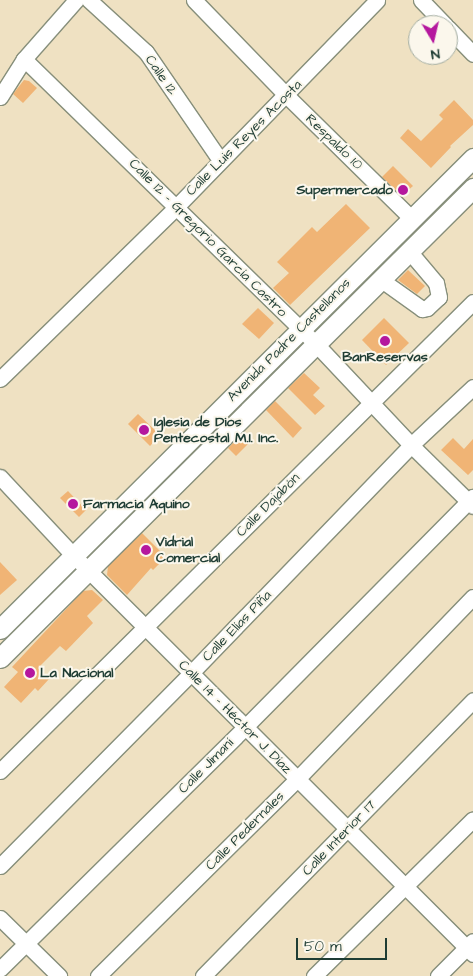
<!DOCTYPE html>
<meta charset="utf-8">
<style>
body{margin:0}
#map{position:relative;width:473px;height:976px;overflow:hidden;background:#efe1c2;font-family:"Architects Daughter",sans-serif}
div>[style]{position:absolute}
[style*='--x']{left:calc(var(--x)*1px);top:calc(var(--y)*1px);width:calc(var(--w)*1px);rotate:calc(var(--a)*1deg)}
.building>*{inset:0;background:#f0b475}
.roads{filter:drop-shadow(1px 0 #878f7b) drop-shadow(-1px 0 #878f7b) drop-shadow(0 1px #878f7b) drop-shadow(0 -1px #878f7b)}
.minor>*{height:15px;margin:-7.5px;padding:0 7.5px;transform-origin:7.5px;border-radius:7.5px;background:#fff}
.major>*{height:19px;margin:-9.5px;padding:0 9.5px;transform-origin:9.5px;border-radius:9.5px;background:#fff}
.dots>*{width:14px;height:14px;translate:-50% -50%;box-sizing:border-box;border:2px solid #fbf7ec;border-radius:50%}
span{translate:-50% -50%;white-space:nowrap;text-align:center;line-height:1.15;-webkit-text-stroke:4px #fbf7ec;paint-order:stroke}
.street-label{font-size:14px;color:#1f3d34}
.poi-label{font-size:14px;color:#1f3d34;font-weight:700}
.right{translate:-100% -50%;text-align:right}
.left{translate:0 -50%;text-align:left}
.north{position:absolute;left:408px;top:15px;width:50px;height:50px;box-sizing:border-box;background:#fbf7ec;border:1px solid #a3ada2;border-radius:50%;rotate:171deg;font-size:14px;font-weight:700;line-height:20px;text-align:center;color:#1f3d34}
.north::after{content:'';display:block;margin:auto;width:18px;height:22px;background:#b5179e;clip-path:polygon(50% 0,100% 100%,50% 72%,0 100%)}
.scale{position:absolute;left:296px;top:938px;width:91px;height:22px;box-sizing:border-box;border:2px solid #1f3d34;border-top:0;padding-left:6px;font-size:15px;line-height:18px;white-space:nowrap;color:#1f3d34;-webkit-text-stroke:4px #fbf7ec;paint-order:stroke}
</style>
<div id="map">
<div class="building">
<i style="clip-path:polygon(24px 80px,29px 81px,37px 88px,23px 103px,13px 94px)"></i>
<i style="clip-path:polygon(454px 100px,473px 120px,473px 125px,450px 146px,451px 147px,431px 168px,400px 138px,408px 129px,421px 141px,443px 119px,439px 115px)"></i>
<i style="clip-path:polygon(393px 166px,413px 186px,406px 192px,400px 194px,382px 177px)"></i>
<i style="clip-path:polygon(346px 204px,370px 228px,290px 305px,273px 288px,289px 273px,277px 262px,312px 227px,317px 232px)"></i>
<i style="clip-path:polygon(408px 270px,425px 286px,417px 294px,398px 280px)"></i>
<i style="clip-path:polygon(258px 308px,274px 323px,259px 339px,242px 324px)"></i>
<i style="clip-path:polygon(384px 318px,409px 343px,386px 365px,362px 340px)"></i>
<i style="clip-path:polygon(304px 373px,320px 388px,313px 395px,325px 406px,315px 415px,288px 388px)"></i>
<i style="clip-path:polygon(275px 401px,302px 428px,293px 438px,266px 410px)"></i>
<i style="clip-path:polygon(138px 414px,160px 435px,150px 446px,128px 424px)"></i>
<i style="clip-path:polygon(241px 435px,249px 443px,236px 456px,228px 448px)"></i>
<i style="clip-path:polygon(453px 438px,464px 449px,473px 439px,473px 470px,468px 475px,441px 450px)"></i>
<i style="clip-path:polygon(68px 491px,86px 510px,79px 517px,60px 498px)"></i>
<i style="clip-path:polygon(142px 533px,166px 557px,153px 570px,151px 568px,127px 595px,107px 575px,108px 566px)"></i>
<i style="clip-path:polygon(0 562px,17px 580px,0 595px)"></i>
<i style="clip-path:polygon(92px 590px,103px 600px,87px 616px,93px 623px,66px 651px,60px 646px,38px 668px,49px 679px,38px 691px,35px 688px,21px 703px,4px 687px,18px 672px,12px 667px,83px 591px)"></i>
</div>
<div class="roads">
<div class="minor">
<i style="--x:89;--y:0;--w:77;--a:42.4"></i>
<i style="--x:146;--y:52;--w:131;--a:55.6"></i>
<i style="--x:194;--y:0;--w:132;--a:45.9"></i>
<i style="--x:286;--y:95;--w:177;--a:44.5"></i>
<i style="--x:421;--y:0;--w:35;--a:46"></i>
<i style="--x:448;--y:28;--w:36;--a:46"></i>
<i style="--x:24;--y:59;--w:407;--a:44.3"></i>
<i style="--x:315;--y:343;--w:140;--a:46.7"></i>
<i style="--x:411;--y:445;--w:87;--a:44.5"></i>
<i style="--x:0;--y:97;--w:45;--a:-57.7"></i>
<i style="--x:24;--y:59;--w:79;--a:-48.6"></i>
<i style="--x:380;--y:279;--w:52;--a:35.5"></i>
<i style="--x:422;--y:309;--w:5;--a:-11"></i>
<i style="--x:427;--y:308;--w:16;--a:-43"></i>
<i style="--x:439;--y:297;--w:14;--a:-102"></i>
<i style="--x:436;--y:283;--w:42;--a:-130.2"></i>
<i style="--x:0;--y:379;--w:248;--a:-44.3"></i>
<i style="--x:177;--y:206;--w:287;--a:-45.8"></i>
<i style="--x:0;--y:477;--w:107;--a:46.9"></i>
<i style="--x:73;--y:555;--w:565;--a:44.93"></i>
<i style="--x:0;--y:771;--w:666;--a:-44.76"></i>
<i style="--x:0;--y:866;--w:272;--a:-45.3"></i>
<i style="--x:191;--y:673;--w:317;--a:-46"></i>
<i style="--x:411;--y:445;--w:85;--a:-43.1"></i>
<i style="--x:0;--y:918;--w:83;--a:44.5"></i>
<i style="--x:0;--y:969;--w:344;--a:-44.6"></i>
<i style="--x:245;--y:727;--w:324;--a:-45.3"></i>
<i style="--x:98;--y:976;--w:280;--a:-44.7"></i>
<i style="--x:297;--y:779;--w:253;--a:-46"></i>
<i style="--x:203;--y:976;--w:386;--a:-45.6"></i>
<i style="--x:314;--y:976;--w:223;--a:-44.6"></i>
<i style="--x:438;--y:976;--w:49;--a:-45"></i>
</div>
<div class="major">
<i style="--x:0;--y:629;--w:668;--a:-44.88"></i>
<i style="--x:0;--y:658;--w:667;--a:-44.82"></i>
</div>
</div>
<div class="dots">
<i style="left:403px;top:190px;background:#b5179e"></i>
<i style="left:385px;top:341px;background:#b5179e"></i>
<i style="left:144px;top:430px;background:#b5179e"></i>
<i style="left:73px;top:504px;background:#b5179e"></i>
<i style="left:146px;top:550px;background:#b5179e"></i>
<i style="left:30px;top:673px;background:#b5179e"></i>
</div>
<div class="street-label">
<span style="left:161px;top:75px;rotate:55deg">Calle 12</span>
<span style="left:244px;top:138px;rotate:-45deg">Calle Luis Reyes Acosta</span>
<span style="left:334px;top:142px;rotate:44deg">Respaldo 10</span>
<span style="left:208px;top:238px;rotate:45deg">Calle 12 - Gregorio García Castro</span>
<span style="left:289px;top:340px;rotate:-45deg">Avenida Padre Castellanos</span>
<span style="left:268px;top:505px;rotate:-45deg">Calle Dajabón</span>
<span style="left:237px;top:626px;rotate:-46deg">Calle Elías Piña</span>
<span style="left:235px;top:717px;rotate:45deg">Calle 14 - Héctor J. Díaz</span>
<span style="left:206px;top:766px;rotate:-45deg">Calle Jimaní</span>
<span style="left:245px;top:831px;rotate:-45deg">Calle Pedernales</span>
<span style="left:339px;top:838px;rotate:-46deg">Calle Interior 17</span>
</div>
<div class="poi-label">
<span class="right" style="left:393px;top:190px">Supermercado</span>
<span style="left:385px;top:357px">BanReservas</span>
<span class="left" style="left:154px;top:430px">Iglesia de Dios<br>Pentecostal M.I. Inc.</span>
<span class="left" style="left:83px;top:504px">Farmacia Aquino</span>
<span class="left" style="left:156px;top:550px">Vidrial<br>Comercial</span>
<span class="left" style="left:40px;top:673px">La Nacional</span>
</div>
<div class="north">N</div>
<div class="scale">50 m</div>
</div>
